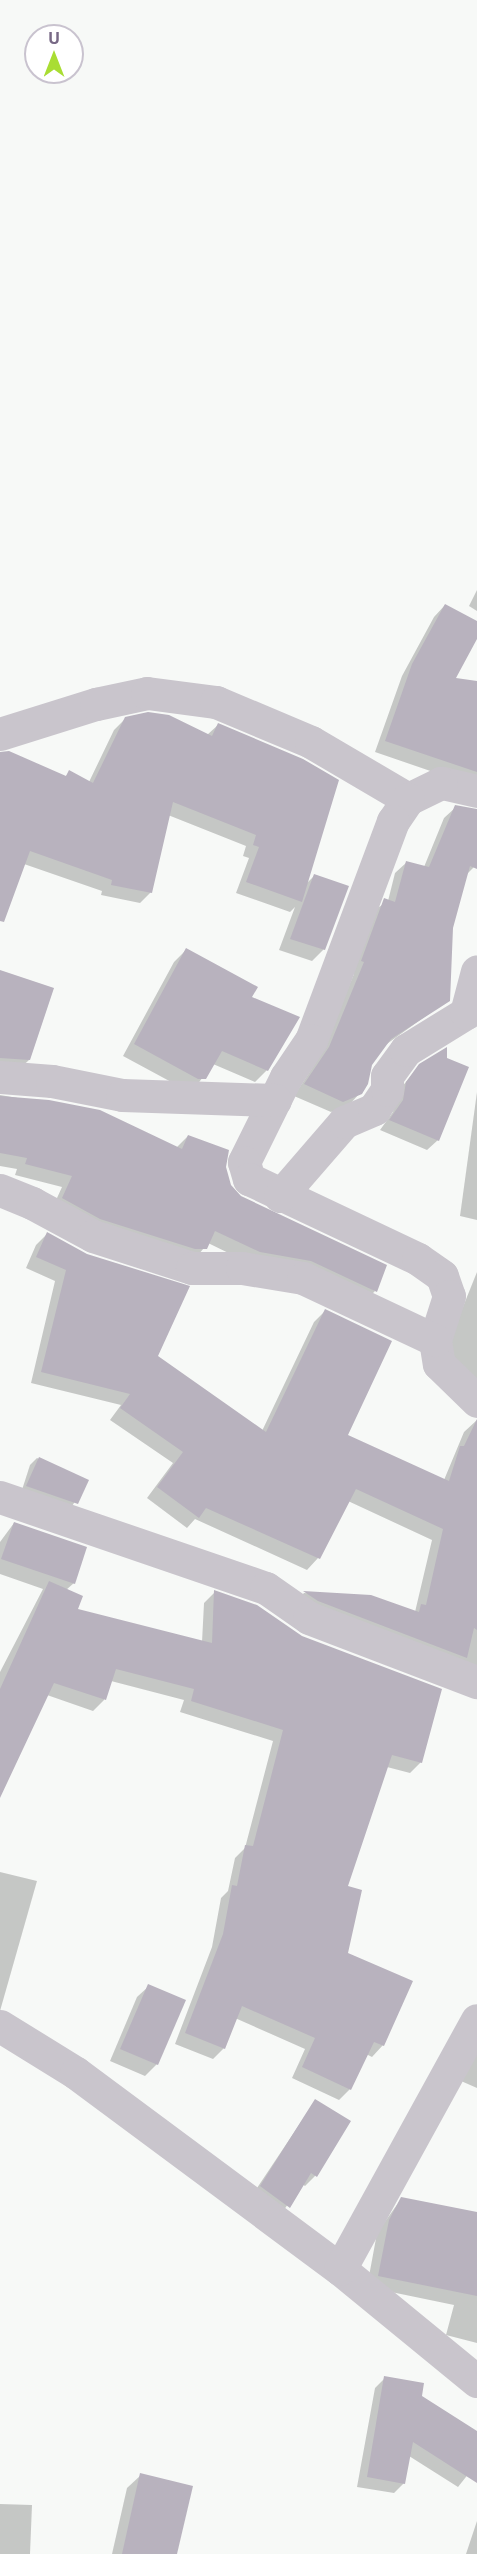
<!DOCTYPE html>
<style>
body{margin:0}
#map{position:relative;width:477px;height:2554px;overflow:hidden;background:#f7f9f7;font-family:"Noto Sans",sans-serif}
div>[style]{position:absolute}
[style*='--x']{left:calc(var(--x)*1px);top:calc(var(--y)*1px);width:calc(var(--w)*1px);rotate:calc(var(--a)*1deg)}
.shadow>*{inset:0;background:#0003}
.building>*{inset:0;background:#b8b2be}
.street>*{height:33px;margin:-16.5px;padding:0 16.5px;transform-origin:16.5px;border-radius:16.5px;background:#c9c5cc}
span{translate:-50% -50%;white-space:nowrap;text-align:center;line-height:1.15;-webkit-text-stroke:6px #fff;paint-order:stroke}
.north{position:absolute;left:24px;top:24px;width:60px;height:60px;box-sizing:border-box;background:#fff;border:2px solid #c9c3cf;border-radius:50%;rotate:0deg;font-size:16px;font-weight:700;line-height:24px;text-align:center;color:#786986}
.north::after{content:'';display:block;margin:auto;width:21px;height:27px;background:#a9dd33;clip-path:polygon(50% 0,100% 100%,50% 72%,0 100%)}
</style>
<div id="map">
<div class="shadow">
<i style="clip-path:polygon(477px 590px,477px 611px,469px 606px)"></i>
<i style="clip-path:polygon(445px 605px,477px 623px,477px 636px,453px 679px,477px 683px,477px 787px,375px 752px,402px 676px,434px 617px)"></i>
<i style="clip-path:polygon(126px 718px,207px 735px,218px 725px,306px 884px,315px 875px,324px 949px,312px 961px,279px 950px,295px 907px,290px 912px,236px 893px,249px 858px,243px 856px,246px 846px,168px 815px,151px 892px,140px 903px,101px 895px,102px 891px,24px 864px,0 881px,0 753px,65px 777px,70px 772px,89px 782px,114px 730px)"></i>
<i style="clip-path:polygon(456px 807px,477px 810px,474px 867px,466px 875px,452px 928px,448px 1000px,384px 1046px,370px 1064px,360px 1093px,349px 1105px,331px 1112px,294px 1096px,318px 1059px,354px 974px,350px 972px,373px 911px,388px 901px,395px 873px,407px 862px,424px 867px,444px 818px)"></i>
<i style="clip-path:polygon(186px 950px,250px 998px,267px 1070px,255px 1082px,213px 1064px,193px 1090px,186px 1090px,123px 1056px,174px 962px)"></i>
<i style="clip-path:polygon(0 978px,29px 1060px,17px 1071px,0 1071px)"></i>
<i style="clip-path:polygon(420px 1065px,438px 1140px,427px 1150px,380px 1130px,393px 1112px,396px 1094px)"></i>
<i style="clip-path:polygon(477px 1092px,477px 1220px,460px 1216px)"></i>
<i style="clip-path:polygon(0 1095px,100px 1112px,176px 1148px,188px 1136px,224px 1167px,230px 1185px,240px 1197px,375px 1291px,364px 1302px,249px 1263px,208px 1243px,194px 1260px,52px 1209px,62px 1187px,15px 1175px,17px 1169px,0 1166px)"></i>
<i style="clip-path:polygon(47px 1234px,156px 1356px,262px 1431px,314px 1322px,325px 1311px,346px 1435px,444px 1480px,464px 1432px,477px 1420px,477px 1680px,294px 1603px,304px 1593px,371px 1596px,415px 1612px,432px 1540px,348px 1501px,318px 1558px,307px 1570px,195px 1519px,187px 1528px,147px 1498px,173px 1463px,110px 1420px,121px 1405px,31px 1383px,55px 1281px,26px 1268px,36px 1245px)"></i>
<i style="clip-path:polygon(477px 1272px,477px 1384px,444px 1354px)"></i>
<i style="clip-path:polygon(37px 1458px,87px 1480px,70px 1510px,21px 1493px,30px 1465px)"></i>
<i style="clip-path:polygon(14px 1523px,74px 1583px,66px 1590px,76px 1610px,202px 1642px,204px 1603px,215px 1592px,421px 1762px,410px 1773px,387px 1767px,347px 1887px,346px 1954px,383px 2045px,372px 2057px,366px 2054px,350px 2089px,339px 2100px,292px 2078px,305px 2049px,235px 2018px,224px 2048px,213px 2059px,175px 2044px,212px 1947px,221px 1898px,228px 1891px,235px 1858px,245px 1848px,273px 1741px,180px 1712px,184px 1700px,111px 1681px,104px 1700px,93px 1711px,47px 1695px,0 1794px,0 1672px,43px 1589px,0 1574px,0 1542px)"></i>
<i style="clip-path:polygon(0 1872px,37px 1881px,0 2011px)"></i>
<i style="clip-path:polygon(149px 1986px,157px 2064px,145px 2076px,110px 2061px,137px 1997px)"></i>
<i style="clip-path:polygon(477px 2050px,477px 2088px,461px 2081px)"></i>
<i style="clip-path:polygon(315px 2101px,315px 2176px,305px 2186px,302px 2184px,279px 2217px,251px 2197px)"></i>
<i style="clip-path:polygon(401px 2199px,477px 2237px,477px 2343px,446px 2335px,454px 2305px,367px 2287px,377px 2233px)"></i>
<i style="clip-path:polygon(385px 2378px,477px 2433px,477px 2463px,458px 2487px,409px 2456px,404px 2483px,394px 2493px,357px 2487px,375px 2388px)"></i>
<i style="clip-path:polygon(141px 2475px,175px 2554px,112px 2554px,127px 2488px)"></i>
<i style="clip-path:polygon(0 2504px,32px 2505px,30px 2554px,0 2554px)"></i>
<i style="clip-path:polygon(477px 2521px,477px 2554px,466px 2554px)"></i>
</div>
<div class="building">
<i style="clip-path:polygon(445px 604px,477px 621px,477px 639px,456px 678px,477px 681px,477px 772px,385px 741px,412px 664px)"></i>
<i style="clip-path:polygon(148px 712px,169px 715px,212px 736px,218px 723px,303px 759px,339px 780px,302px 902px,246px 882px,259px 847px,253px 845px,256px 835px,173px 802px,152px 893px,111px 885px,112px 880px,30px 851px,4px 922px,0 921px,0 752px,9px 751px,66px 776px,69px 770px,93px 783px,125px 717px)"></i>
<i style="clip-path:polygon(455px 805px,477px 809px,477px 869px,470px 866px,453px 928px,450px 1001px,391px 1039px,372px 1065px,368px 1084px,362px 1094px,343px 1102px,304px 1084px,329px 1047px,364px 962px,361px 961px,384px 898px,395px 902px,406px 861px,429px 867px)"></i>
<i style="clip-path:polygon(314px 874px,349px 886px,325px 950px,290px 939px)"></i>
<i style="clip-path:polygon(186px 948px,258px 987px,252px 997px,300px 1017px,268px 1071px,222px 1051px,206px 1079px,198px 1079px,134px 1044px)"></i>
<i style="clip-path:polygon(0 970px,54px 988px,30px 1060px,0 1058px)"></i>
<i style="clip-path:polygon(447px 1047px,447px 1058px,469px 1067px,439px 1141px,389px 1120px,403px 1100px,406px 1082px,419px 1064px)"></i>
<i style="clip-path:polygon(0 1096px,49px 1100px,100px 1110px,182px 1149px,188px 1135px,229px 1150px,226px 1167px,231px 1185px,241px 1196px,387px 1265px,377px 1292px,311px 1261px,260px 1252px,215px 1231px,207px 1249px,195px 1249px,100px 1219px,62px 1198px,72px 1176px,25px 1164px,27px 1158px,0 1153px)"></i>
<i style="clip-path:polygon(47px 1232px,87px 1254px,190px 1286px,158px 1356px,266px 1432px,325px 1309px,392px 1341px,348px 1435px,449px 1481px,460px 1446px,464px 1446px,477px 1419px,477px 1630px,474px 1628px,467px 1658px,318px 1601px,303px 1591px,371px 1595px,419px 1612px,421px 1604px,426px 1605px,443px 1529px,356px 1489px,320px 1559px,206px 1508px,199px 1518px,157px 1487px,183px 1452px,120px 1408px,130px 1394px,41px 1372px,66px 1270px,36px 1257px)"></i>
<i style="clip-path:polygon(39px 1457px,89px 1480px,78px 1504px,26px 1486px)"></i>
<i style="clip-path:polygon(14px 1522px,87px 1547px,75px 1584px,1px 1559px)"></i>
<i style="clip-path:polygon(49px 1581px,83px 1596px,78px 1609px,212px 1643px,214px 1590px,257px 1605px,302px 1636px,442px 1689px,422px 1763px,392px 1755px,348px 1886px,362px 1890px,348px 1953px,413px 1981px,384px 2046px,374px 2042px,351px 2090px,302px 2067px,315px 2038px,242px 2006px,225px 2049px,185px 2033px,223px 1934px,232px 1885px,237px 1886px,245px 1845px,253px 1846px,283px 1730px,191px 1701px,194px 1689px,116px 1669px,106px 1700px,54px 1683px,0 1798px,0 1689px)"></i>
<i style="clip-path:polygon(148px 1984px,186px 2000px,158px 2065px,120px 2049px)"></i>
<i style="clip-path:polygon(315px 2099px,351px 2121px,317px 2177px,311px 2173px,290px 2208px,260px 2186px)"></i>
<i style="clip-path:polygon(401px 2197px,477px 2212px,477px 2296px,378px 2276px,389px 2220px)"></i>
<i style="clip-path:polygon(384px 2376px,424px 2383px,422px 2396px,477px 2431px,477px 2483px,413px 2442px,405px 2484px,367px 2477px)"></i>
<i style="clip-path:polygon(140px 2473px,193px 2486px,177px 2554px,122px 2554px)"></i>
</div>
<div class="street">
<i style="--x:0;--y:734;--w:101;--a:-17.4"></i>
<i style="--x:96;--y:704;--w:52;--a:-12.2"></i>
<i style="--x:147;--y:693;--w:70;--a:7.4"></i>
<i style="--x:216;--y:702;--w:103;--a:22.8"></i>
<i style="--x:311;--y:742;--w:113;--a:30.4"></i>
<i style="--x:477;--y:791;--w:37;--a:-167"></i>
<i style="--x:441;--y:783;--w:37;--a:154"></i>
<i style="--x:408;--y:799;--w:27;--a:124"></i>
<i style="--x:393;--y:821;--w:234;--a:110.5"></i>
<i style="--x:311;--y:1040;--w:45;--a:124"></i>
<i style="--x:286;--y:1077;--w:95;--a:116.3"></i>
<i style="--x:244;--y:1162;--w:18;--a:74"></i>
<i style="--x:249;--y:1179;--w:187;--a:25.3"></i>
<i style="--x:418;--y:1259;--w:29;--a:35"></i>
<i style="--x:442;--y:1276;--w:21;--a:71"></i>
<i style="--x:449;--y:1296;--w:46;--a:107.7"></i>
<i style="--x:435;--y:1340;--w:24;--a:81"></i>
<i style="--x:439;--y:1364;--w:53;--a:44.2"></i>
<i style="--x:0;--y:1077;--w:52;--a:4.4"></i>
<i style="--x:52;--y:1081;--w:71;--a:11.3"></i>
<i style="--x:122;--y:1095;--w:153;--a:1.9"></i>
<i style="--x:0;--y:1190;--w:35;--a:22"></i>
<i style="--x:32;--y:1203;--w:69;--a:28.4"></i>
<i style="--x:93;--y:1236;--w:104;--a:17.9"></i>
<i style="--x:192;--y:1268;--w:50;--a:0"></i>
<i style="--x:242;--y:1268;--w:62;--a:9.3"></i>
<i style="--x:303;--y:1278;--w:146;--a:25.2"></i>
<i style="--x:280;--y:1196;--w:98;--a:-49.1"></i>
<i style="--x:344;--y:1122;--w:33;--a:-23"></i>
<i style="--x:374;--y:1109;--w:23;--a:-56"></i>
<i style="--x:387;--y:1090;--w:14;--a:-90"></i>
<i style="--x:387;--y:1076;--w:32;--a:-54"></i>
<i style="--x:406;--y:1050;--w:70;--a:-31.7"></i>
<i style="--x:466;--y:1013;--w:43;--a:-75.3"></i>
<i style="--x:0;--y:1497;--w:281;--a:18.9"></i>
<i style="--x:266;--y:1588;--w:52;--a:34.9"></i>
<i style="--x:309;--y:1618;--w:180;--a:20.9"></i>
<i style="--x:0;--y:2026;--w:89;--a:31.7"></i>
<i style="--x:76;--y:2073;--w:329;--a:36.6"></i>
<i style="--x:340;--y:2269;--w:177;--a:39.3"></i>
<i style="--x:340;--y:2269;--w:284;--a:-61.2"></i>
</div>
<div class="north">U</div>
</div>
